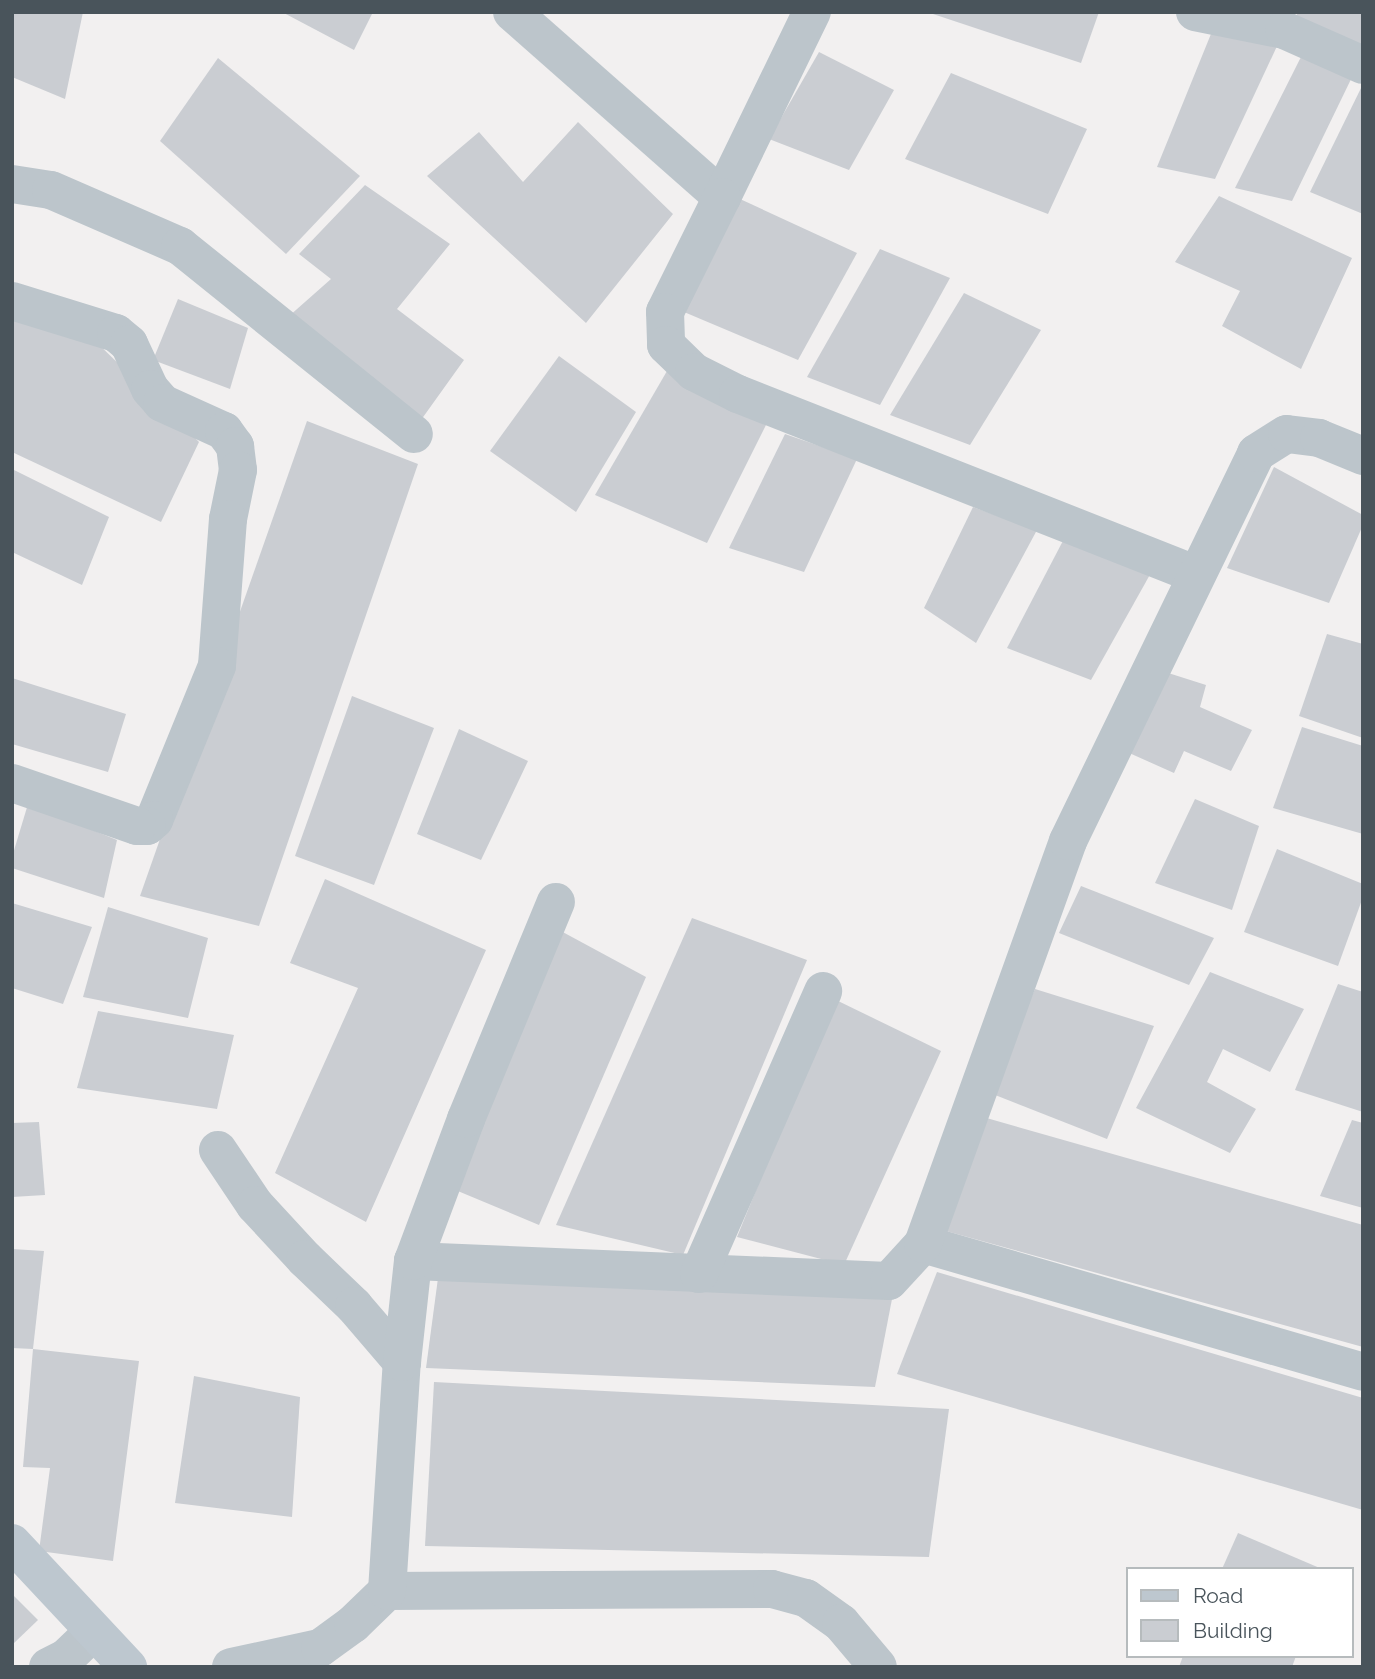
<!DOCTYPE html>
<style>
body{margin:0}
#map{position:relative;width:1375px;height:1679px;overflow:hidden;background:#f2f0f0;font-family:Raleway,sans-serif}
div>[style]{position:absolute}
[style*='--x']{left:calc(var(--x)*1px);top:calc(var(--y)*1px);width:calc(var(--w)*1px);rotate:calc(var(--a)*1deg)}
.building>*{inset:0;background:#cacdd2}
.street>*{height:38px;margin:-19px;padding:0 19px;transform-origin:19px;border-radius:19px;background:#bcc5cb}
.secondary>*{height:38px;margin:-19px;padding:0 19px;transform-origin:19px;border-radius:19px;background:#bdc7cf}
span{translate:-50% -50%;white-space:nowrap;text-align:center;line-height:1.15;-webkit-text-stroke:5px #fff;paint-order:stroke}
.frame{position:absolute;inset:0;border:14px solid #49545b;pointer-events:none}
.legend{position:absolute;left:1126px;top:1567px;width:228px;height:91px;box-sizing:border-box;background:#fff;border:2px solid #b6bbbd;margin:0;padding:9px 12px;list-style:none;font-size:21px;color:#49545b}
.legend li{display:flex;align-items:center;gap:14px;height:35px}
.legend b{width:35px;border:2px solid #b6bbbd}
</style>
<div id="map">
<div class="building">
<i style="clip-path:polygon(12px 12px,83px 12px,65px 99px,12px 77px)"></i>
<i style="clip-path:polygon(282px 12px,373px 12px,354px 50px)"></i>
<i style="clip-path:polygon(927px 12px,1099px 12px,1081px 63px)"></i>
<i style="clip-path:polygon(1298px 12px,1363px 12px,1363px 48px,1296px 17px)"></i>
<i style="clip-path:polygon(1215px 24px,1278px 44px,1215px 179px,1157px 167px)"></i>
<i style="clip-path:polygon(1304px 51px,1354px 73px,1292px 201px,1235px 188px)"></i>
<i style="clip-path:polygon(819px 52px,894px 90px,849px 170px,769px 139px)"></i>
<i style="clip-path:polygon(218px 58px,360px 176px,286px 254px,160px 141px)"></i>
<i style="clip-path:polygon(951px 73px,1087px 129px,1048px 214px,905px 159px)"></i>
<i style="clip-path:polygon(1363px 84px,1363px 214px,1310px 192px)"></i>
<i style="clip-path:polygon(578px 122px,673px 214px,586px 323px,427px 176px,479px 132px,523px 182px)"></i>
<i style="clip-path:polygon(365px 185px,450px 244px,397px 309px,464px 360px,421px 420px,288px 317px,331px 279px,299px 254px)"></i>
<i style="clip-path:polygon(1219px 196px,1352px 258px,1301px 369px,1222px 326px,1240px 291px,1175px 262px)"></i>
<i style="clip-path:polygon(740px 199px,857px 253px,798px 360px,684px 312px)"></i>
<i style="clip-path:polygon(880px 249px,950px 278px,880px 405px,807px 377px)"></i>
<i style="clip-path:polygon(964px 293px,1041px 330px,970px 445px,890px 415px)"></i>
<i style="clip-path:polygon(178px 299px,248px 328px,230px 389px,153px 360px)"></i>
<i style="clip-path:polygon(12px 314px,88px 334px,199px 442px,161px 522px,12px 452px)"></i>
<i style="clip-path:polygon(559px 356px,636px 412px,576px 512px,490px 451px)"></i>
<i style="clip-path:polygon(667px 371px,768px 421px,707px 543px,595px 495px)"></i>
<i style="clip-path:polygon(307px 421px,418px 464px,259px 926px,140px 896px)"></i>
<i style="clip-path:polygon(785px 434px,857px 459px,804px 572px,729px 548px)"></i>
<i style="clip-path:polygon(1274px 467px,1363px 515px,1363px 525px,1329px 603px,1227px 568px)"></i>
<i style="clip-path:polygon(12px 469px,109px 517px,82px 585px,12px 552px)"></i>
<i style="clip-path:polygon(973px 507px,1037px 530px,976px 643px,924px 608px)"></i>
<i style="clip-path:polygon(1066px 535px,1152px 571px,1091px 680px,1007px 648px)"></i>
<i style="clip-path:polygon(1327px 634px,1363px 644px,1363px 738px,1299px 716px)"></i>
<i style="clip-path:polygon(1162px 671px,1206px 685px,1200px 707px,1252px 730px,1231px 771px,1184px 751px,1174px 773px,1127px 752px)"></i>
<i style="clip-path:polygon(12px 678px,126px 714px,108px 772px,12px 744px)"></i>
<i style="clip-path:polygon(352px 696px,434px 728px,374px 885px,295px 856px)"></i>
<i style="clip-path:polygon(1302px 727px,1363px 746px,1363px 834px,1273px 808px)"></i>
<i style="clip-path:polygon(459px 729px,528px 761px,481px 860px,417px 834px)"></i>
<i style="clip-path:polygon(1195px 799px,1259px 826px,1232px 910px,1155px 883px)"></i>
<i style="clip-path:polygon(28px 804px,117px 840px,104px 898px,12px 868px,12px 857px)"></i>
<i style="clip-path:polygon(1277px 849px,1363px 884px,1363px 897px,1338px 966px,1244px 932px)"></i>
<i style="clip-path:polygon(325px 879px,486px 950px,366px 1222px,275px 1173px,358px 988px,290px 963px)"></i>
<i style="clip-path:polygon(1081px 886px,1214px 938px,1189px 985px,1059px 933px)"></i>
<i style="clip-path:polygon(12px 903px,92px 927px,63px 1004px,12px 988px)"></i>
<i style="clip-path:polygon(108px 907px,208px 938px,188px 1018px,83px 997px)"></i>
<i style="clip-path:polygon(692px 918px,807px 960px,683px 1255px,556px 1225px)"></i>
<i style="clip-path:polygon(559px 930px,646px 977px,539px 1225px,453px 1189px)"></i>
<i style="clip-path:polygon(1210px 972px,1304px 1009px,1270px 1072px,1223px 1049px,1207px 1082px,1256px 1109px,1230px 1153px,1136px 1108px)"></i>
<i style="clip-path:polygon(1338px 984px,1363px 992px,1363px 1112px,1295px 1090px)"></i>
<i style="clip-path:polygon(1035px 989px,1154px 1026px,1107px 1139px,990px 1093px)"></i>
<i style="clip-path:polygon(834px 999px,941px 1051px,844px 1265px,737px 1237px)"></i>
<i style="clip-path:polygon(98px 1011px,234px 1035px,217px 1109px,77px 1088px)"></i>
<i style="clip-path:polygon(983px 1117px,1363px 1225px,1363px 1347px,946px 1231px)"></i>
<i style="clip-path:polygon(1352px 1120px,1363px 1123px,1363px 1208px,1320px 1196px)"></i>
<i style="clip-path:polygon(39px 1122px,45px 1195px,12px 1197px,12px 1123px)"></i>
<i style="clip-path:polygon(12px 1249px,44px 1251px,33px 1349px,12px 1348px)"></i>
<i style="clip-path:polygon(937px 1272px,1363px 1398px,1363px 1510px,897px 1374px)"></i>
<i style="clip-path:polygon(438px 1278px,892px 1299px,875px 1387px,426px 1368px)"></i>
<i style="clip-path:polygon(33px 1349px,139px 1361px,113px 1561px,39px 1551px,50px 1468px,23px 1467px)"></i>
<i style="clip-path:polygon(194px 1376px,300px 1397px,292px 1517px,175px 1503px)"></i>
<i style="clip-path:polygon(434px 1382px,949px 1409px,929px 1557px,425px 1546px)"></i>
<i style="clip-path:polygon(1238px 1533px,1322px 1569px,1222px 1569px)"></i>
<i style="clip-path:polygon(12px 1594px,38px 1620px,12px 1645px)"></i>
<i style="clip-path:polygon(1183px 1656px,1296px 1656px,1292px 1667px,1179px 1667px)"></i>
</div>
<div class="street">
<i style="--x:512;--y:12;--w:280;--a:41.4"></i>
<i style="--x:722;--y:197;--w:206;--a:-64.1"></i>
<i style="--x:1195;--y:12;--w:91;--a:11.4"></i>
<i style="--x:1284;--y:30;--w:86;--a:23.9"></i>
<i style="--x:12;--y:184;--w:39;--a:9"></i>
<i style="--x:51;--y:190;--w:141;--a:23.5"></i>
<i style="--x:180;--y:246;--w:300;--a:38.8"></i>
<i style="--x:722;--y:197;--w:128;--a:116.4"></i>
<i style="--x:665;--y:312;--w:33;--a:88"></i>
<i style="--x:666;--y:345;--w:39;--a:44"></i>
<i style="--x:694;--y:372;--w:49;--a:26.6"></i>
<i style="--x:738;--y:394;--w:492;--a:21.5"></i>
<i style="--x:12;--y:301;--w:109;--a:17.1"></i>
<i style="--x:116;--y:333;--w:17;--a:40"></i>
<i style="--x:129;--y:344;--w:50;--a:65"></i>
<i style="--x:150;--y:389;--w:18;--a:49"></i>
<i style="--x:162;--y:403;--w:68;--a:24.3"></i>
<i style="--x:224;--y:431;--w:19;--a:54"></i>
<i style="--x:235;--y:446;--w:24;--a:83"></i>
<i style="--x:238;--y:470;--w:50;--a:101.5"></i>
<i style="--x:228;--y:519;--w:147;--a:94.3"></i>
<i style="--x:217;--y:666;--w:166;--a:112.2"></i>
<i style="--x:154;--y:820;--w:9;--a:139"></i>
<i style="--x:147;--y:826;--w:10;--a:180"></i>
<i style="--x:137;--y:826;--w:132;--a:-161"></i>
<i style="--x:218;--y:1150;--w:66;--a:56.1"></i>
<i style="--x:255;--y:1205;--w:74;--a:47.2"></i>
<i style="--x:305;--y:1259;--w:68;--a:43.8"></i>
<i style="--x:354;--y:1306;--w:74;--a:49.4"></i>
<i style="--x:923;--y:1244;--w:458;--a:16.2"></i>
<i style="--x:413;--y:1261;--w:476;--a:2.4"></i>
<i style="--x:889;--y:1281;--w:50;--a:-47.4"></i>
<i style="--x:923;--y:1244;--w:428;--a:-70.2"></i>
<i style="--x:1068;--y:841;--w:431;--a:-64.1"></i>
<i style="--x:1256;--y:453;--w:36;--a:-32"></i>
<i style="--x:1287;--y:434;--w:32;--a:7"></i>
<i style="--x:1319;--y:438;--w:48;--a:22.2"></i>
<i style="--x:699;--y:1274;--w:309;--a:-66.3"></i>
<i style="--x:387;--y:1591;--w:385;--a:-0.3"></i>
<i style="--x:772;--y:1589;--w:35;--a:15"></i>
<i style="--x:806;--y:1598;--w:43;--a:35.5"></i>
<i style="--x:841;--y:1623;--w:57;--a:49.9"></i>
<i style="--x:48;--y:1667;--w:20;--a:-27"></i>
<i style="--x:66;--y:1658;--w:37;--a:-44"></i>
<i style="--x:231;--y:1667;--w:91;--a:-12.1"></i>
<i style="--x:320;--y:1648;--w:41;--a:-36"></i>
<i style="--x:353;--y:1624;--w:47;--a:-44.1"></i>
<i style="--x:387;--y:1591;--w:229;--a:-86.3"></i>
<i style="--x:402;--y:1362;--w:102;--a:-83.8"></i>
<i style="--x:413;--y:1261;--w:152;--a:-69.5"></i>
<i style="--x:466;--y:1119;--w:235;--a:-67.5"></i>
</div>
<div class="secondary">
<i style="--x:12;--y:1543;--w:170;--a:46.9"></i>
</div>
<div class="frame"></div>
<ul class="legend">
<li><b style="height:9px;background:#bdc7cf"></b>Road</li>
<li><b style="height:19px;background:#cacdd2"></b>Building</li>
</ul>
</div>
